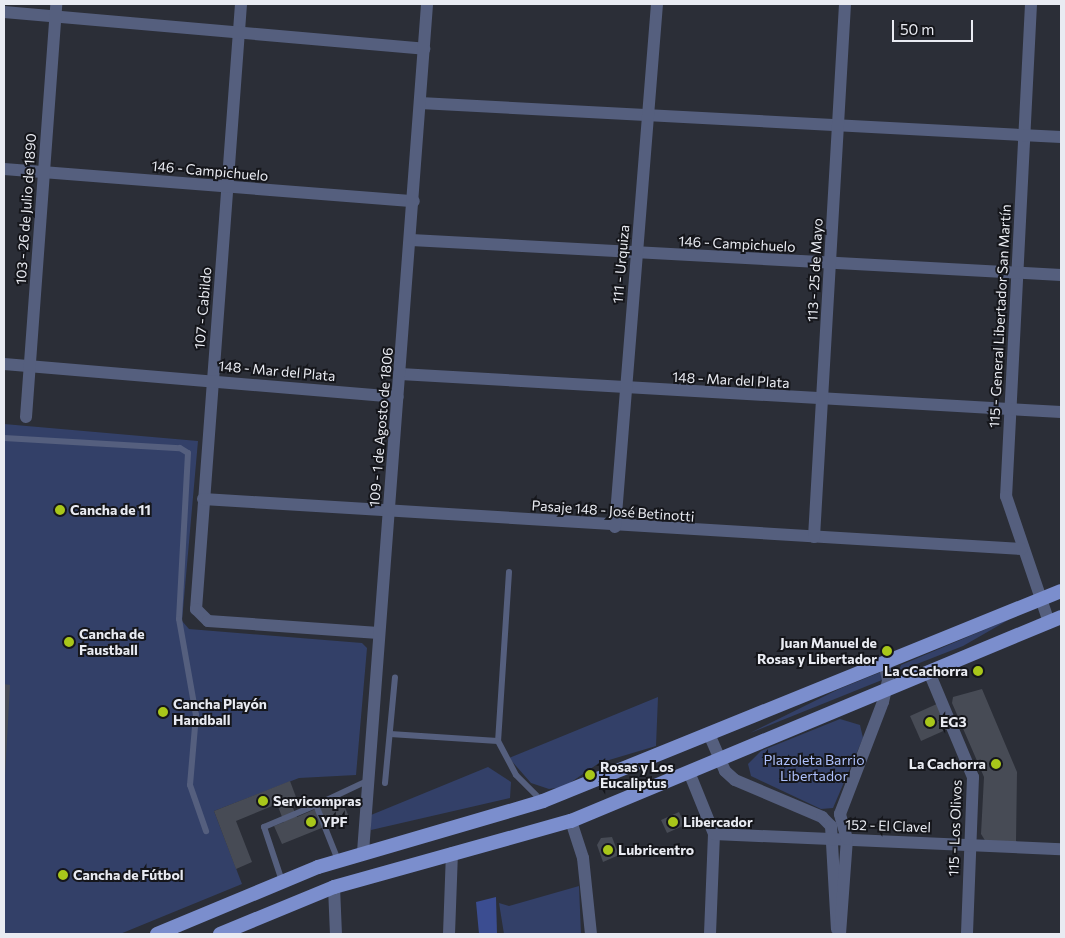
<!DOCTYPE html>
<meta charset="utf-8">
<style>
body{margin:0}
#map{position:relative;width:1065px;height:938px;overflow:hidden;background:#2b2e37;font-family:Commissioner,sans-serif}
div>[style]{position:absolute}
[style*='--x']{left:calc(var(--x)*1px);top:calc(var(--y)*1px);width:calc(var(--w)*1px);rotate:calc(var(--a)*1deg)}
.green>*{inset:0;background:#334068}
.water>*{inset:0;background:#3b4d91}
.building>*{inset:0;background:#474b55}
.service>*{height:6px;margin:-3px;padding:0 3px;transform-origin:3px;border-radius:3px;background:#555f7e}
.minor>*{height:12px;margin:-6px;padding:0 6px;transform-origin:6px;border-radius:6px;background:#555f7e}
.primary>*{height:14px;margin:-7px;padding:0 7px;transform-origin:7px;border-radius:7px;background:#7b8ecd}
.dots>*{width:14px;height:14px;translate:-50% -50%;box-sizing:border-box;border:2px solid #15161b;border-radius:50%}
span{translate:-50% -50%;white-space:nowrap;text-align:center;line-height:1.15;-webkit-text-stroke:4px #15161b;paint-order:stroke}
.street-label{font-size:14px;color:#e9ebf2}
.poi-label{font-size:14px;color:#e9ebf2;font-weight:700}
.left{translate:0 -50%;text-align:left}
.right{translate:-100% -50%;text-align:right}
.park-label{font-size:14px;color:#aec1fc}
.frame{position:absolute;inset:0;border:5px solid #e9ebf2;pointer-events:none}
.scale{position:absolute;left:892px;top:20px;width:81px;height:22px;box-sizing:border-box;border:2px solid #e9ebf2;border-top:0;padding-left:6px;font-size:15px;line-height:18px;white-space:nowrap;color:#e9ebf2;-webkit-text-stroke:4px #15161b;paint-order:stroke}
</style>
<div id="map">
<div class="green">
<i style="clip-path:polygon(4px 424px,198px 441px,182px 621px,189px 629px,362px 643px,367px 648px,356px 775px,299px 778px,214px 811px,242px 884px,120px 934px,4px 934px)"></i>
<i style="clip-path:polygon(1010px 619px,963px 646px,899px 671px,901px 665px)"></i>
<i style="clip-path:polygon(881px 672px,882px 680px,750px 733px,839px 689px)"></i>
<i style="clip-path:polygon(658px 697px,656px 746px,599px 763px,564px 787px,549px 789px,531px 783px,509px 758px)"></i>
<i style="clip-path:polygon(840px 719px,860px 725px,863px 738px,833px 808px,821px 809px,751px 776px,748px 764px,761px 751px)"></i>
<i style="clip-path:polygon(488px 767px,511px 782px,510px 798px,371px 830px,371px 815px)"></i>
<i style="clip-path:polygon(579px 886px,581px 934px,504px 934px,499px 903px,509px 906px)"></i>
</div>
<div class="water">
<i style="clip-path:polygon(496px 897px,497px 934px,479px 934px,476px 902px)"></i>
</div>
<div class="building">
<i style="clip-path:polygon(4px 684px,10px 685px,5px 776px,4px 776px)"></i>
<i style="clip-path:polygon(982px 689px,1017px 772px,1016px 842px,986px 842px,981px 834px,984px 777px,952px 703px,953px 697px)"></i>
<i style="clip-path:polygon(939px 703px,950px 728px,921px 741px,910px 716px)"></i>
<i style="clip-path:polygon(290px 781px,296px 797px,289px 799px,297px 817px,341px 798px,349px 817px,282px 844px,274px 826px,284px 822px,277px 804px,236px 821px,252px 862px,236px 869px,214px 811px)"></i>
<i style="clip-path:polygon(679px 812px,685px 825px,667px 833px,661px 820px)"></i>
<i style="clip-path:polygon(612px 837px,619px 855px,603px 862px,597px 845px,601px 838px)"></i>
</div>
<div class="service">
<i style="--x:4;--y:438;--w:176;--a:3.3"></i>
<i style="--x:180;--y:448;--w:9;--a:32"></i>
<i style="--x:188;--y:453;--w:166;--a:93.1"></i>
<i style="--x:179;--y:619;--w:97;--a:80"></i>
<i style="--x:196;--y:715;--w:70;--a:94.9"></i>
<i style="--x:190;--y:785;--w:49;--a:70.8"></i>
<i style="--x:509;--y:572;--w:169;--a:93.7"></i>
<i style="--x:498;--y:741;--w:38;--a:62"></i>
<i style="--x:516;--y:775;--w:37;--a:45"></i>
<i style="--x:390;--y:734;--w:108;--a:3.7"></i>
<i style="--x:385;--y:783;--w:106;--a:-84.6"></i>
<i style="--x:316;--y:805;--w:56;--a:-25.2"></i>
<i style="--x:282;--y:881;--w:57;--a:-108.4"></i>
<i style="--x:264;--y:827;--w:56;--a:-22.9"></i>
<i style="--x:316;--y:805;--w:59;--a:68.2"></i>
</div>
<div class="minor">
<i style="--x:241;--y:4;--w:607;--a:94.25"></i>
<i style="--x:196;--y:609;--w:17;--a:45"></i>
<i style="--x:208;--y:621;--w:171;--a:4"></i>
<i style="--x:1031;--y:4;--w:493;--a:92.9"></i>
<i style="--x:1006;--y:496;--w:133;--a:71.2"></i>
<i style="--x:4;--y:12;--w:422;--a:5"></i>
<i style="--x:420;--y:103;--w:642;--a:3.04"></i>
<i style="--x:4;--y:169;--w:411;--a:4.5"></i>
<i style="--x:411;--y:240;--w:651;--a:3.08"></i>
<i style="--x:4;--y:364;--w:395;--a:4.8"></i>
<i style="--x:400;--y:374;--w:662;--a:3.29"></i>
<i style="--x:26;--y:417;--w:414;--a:-85.8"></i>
<i style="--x:203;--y:499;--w:820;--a:3.5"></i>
<i style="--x:615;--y:527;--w:525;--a:-85.41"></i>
<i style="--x:814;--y:537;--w:534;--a:-86.67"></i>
<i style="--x:929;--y:672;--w:114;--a:67.3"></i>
<i style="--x:973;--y:777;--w:157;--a:92.2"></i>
<i style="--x:709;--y:734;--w:40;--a:66.6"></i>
<i style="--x:725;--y:771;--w:13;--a:42"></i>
<i style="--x:735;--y:780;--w:95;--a:23"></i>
<i style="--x:822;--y:817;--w:13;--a:45"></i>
<i style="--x:831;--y:826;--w:103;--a:86.7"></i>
<i style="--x:689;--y:772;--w:67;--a:68"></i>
<i style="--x:714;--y:834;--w:100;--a:92.3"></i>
<i style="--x:571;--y:821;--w:39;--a:72"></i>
<i style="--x:583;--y:858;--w:76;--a:84"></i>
<i style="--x:714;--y:834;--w:347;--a:2.5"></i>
<i style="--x:363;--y:852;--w:850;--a:-85.68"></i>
<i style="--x:334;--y:887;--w:47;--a:87.6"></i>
<i style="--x:449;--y:934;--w:81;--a:-87.9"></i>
<i style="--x:840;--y:934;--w:95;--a:-85.8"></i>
<i style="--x:847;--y:839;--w:26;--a:-106"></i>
<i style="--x:840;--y:814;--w:120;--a:-69"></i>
<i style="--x:883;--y:702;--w:23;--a:-77"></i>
<i style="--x:888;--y:680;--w:18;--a:-103"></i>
</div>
<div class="primary">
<i style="--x:157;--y:934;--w:174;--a:-22.6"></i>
<i style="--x:318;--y:867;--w:234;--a:-16.3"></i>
<i style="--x:543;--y:801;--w:559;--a:-22.07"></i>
<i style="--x:220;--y:934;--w:123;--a:-22.4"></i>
<i style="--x:334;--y:887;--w:246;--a:-15.6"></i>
<i style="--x:571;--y:821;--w:531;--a:-22.6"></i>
</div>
<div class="dots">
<i style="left:60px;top:510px;background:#a9c71a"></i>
<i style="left:69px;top:642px;background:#a9c71a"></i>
<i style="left:887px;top:651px;background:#a9c71a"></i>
<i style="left:978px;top:671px;background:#a9c71a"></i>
<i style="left:163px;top:712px;background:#a9c71a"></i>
<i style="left:930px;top:722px;background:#a9c71a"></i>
<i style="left:996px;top:764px;background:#a9c71a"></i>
<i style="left:590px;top:775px;background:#a9c71a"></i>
<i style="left:263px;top:801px;background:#a9c71a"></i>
<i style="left:311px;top:822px;background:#a9c71a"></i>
<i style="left:673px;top:822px;background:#a9c71a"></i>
<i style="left:608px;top:850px;background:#a9c71a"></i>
<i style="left:63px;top:875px;background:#a9c71a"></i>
</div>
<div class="street-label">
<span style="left:210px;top:171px;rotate:5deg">146 - Campichuelo</span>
<span style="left:26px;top:209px;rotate:-86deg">103 - 26 de Julio de 1890</span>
<span style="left:737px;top:244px;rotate:3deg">146 - Campichuelo</span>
<span style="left:621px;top:264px;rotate:-85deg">111 - Urquiza</span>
<span style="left:815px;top:270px;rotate:-87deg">113 - 25 de Mayo</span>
<span style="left:203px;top:308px;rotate:-85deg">107 - Cabildo</span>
<span style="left:1000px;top:316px;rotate:-87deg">115 - General Libertador San Martín</span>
<span style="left:277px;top:371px;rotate:5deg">148 - Mar del Plata</span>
<span style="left:731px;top:380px;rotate:3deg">148 - Mar del Plata</span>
<span style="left:381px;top:427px;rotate:-85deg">109 - 1 de Agosto de 1806</span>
<span style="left:613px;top:511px;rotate:4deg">Pasaje 148 - José Betinotti</span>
<span style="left:888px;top:826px;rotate:2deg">152 - El Clavel</span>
<span style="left:955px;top:828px;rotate:-88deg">115 - Los Olivos</span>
</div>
<div class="poi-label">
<span class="left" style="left:70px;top:510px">Cancha de 11</span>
<span class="left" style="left:79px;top:642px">Cancha de<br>Faustball</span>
<span class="right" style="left:877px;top:651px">Juan Manuel de<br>Rosas y Libertador</span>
<span class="right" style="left:968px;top:671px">La cCachorra</span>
<span class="left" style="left:173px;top:712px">Cancha Playón<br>Handball</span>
<span class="left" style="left:940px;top:722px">EG3</span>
<span class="right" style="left:986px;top:764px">La Cachorra</span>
<span class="left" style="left:600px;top:775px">Rosas y Los<br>Eucaliptus</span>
<span class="left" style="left:273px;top:801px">Servicompras</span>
<span class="left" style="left:321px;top:822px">YPF</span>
<span class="left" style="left:683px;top:822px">Libercador</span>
<span class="left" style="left:618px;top:850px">Lubricentro</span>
<span class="left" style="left:73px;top:875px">Cancha de Fútbol</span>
</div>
<div class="park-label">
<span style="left:814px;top:768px">Plazoleta Barrio<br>Libertador</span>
</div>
<div class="frame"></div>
<div class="scale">50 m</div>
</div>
